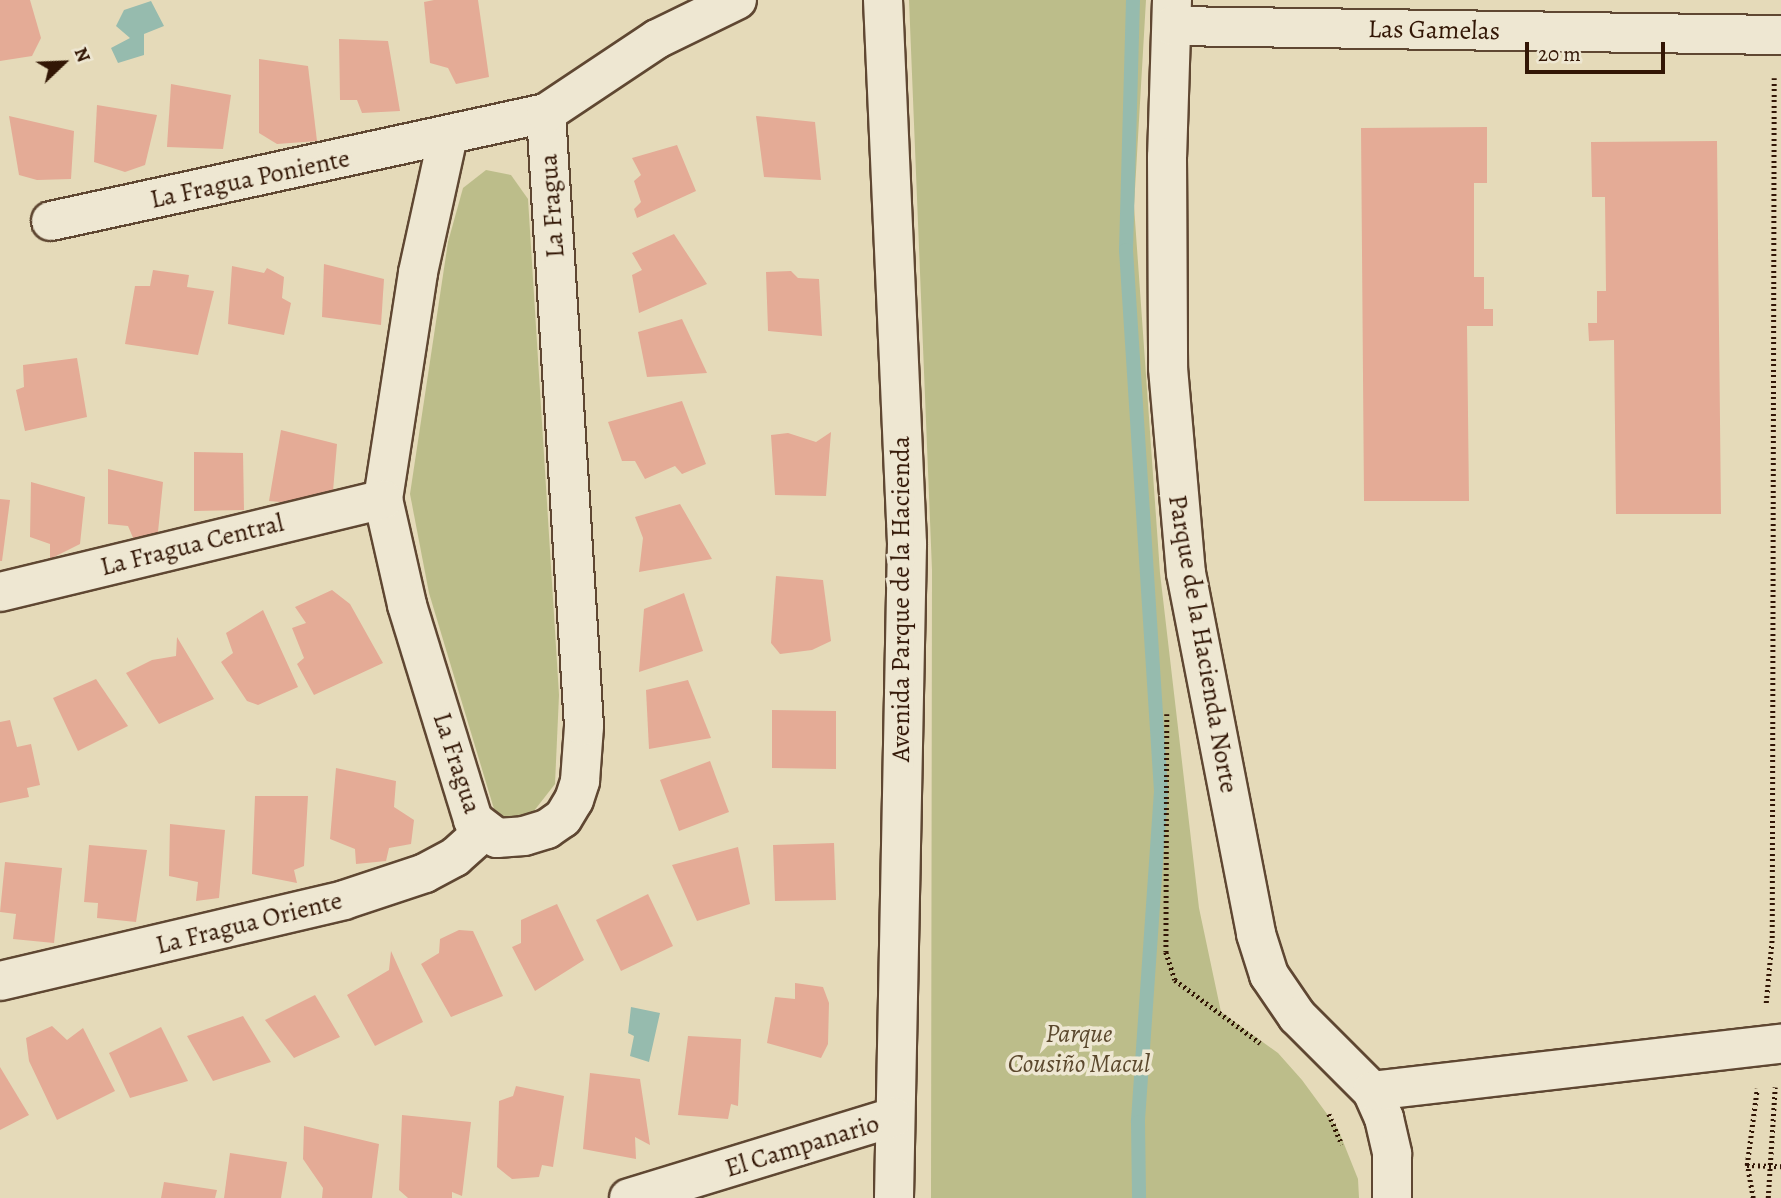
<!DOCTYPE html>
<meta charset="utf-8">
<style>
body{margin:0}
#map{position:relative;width:1781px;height:1198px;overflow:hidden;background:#e5dab9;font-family:Alegreya,serif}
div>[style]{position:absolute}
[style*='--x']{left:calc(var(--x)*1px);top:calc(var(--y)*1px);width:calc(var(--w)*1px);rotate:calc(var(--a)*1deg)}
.green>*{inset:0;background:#bcbd8a}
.water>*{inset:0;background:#96bbae}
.stream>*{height:14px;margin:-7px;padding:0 7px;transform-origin:7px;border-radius:7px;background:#96bbae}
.building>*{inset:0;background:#e4ab96}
.path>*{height:4.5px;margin-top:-2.25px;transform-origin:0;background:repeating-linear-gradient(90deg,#321605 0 2px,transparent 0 5.5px)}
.roads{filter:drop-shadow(2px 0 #5f4732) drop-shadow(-2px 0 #5f4732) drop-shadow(0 2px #5f4732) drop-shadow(0 -2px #5f4732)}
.minor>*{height:38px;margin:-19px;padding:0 19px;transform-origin:19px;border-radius:19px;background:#eee7d2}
span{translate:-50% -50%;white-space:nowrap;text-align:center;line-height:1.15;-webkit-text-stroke:7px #eee7d2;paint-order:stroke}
.street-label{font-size:26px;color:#321605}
.park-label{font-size:26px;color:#5b482d;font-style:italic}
.north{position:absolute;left:28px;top:28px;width:70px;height:70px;-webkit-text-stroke:5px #eee7d2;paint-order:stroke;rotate:67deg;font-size:19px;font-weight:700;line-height:28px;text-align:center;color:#321605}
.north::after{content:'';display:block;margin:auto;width:24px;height:32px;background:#321605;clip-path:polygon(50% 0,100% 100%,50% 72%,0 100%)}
.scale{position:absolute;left:1525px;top:42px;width:140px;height:32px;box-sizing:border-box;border:4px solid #321605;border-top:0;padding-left:9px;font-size:21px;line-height:24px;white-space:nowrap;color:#321605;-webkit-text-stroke:5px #eee7d2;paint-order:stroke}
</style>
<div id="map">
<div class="green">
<i style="clip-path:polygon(909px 0,1146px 0,1134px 206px,1160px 573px,1199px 908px,1221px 1012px,1278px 1053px,1302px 1080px,1338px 1129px,1358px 1179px,1359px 1198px,931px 1198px,932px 570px)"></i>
<i style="clip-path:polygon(486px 170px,511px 175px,528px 199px,559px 695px,555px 784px,530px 816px,500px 829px,429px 593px,410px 494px,448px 242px,463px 188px)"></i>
</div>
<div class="water">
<i style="clip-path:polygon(151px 1px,164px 26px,144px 34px,144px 55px,118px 63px,111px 48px,130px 38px,116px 26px,124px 10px)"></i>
<i style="clip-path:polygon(631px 1007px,660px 1013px,649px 1062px,630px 1056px,634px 1036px,628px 1033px)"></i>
</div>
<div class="stream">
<i style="--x:1133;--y:0;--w:250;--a:91.6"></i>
<i style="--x:1126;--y:250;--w:542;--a:86.3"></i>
<i style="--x:1161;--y:791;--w:332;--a:94"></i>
<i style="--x:1138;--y:1122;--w:76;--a:89.2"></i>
</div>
<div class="building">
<i style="clip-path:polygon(0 0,30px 0,41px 38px,32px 56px,0 61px)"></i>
<i style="clip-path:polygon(434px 0,478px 0,489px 77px,456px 84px,448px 68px,430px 63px,424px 2px)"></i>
<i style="clip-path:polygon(339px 39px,388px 41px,400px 111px,362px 113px,357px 100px,340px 100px)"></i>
<i style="clip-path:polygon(259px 59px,308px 66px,317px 141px,277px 144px,259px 133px)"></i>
<i style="clip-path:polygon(171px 84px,231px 95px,223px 149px,167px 147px)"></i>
<i style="clip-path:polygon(97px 105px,157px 115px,145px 165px,125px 172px,94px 162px)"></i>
<i style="clip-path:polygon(9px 116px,74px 131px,71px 179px,37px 180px,19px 175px)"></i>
<i style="clip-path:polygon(756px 116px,815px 122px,821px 180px,764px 177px)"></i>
<i style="clip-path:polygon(1487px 127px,1487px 183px,1474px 183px,1474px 277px,1484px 277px,1484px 309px,1493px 309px,1493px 326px,1467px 326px,1469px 501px,1364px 501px,1361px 128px)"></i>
<i style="clip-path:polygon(1717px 141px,1721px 514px,1616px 514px,1614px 340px,1589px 341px,1588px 323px,1597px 323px,1597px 291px,1606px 291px,1605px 197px,1592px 197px,1591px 142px)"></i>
<i style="clip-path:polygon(677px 145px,696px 191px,637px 218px,634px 209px,641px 202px,634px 181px,641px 175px,632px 158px)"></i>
<i style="clip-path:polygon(674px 234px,707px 284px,639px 313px,632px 275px,642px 270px,632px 253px)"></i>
<i style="clip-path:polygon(324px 264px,384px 279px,381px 325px,322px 317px)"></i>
<i style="clip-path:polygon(232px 266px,264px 273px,267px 268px,284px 277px,282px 298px,291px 303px,284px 335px,228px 324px)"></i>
<i style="clip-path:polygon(153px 270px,189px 275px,187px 287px,214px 291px,198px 355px,125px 344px,135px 286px,150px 286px)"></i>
<i style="clip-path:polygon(791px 271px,798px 278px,819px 279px,822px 336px,768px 331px,766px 272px)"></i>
<i style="clip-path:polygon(682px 319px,707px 373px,647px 377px,638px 332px)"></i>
<i style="clip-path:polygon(77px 358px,87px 417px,25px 431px,16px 390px,24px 387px,23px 365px)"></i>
<i style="clip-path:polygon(682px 401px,706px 464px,682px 474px,675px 466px,645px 479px,635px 461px,622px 461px,608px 422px)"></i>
<i style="clip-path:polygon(281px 430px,337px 444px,333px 491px,316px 494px,304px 504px,269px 501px)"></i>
<i style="clip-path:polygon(831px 432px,826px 496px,775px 495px,771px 435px,788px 433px,816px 442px)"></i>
<i style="clip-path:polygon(194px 452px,243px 453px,244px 510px,194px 511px)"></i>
<i style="clip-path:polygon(108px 469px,163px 482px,157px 542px,134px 540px,128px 526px,108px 524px)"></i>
<i style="clip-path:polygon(31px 482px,85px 497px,80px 544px,50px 559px,50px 544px,30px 537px)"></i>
<i style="clip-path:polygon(0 499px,10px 500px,2px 561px,0 561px)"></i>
<i style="clip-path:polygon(680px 504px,712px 559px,639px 572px,643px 538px,635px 517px)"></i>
<i style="clip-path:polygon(776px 576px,823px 580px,831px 641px,812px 650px,780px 654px,771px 643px)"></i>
<i style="clip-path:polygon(332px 590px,350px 604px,383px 663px,314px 695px,297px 664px,304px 658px,292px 628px,306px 623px,295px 607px)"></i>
<i style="clip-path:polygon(684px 593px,703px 651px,639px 672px,644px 609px)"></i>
<i style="clip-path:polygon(263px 610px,298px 687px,258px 705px,247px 701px,221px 662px,233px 653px,226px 633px)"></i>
<i style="clip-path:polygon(177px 637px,214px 699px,159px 724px,126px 673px,152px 660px,176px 656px)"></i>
<i style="clip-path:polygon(96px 679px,128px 726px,78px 751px,53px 698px)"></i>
<i style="clip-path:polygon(688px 680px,711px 738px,649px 749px,646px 690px)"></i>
<i style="clip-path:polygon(772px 710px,836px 711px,836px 769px,772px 768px)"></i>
<i style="clip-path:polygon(10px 720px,17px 747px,31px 744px,40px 785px,27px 788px,29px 797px,0 803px,0 722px)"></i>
<i style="clip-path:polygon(710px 761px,729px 812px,679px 831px,660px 780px)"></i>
<i style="clip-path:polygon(336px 768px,396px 781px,394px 807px,414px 820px,411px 844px,389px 848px,386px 861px,356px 864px,355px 849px,330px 839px)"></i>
<i style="clip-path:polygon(255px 796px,308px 796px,304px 866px,294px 870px,297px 883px,252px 874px)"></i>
<i style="clip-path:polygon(170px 824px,225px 830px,219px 898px,196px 901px,198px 882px,169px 876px)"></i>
<i style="clip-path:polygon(834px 843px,836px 900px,775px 901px,773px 845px)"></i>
<i style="clip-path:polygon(89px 845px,147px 850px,136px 922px,97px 918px,98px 903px,84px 902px)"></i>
<i style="clip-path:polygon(738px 847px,750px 904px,697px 921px,672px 865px)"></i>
<i style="clip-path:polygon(5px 862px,62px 868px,54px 943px,13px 939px,16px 914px,0 912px)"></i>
<i style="clip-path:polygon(648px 894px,673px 946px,621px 971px,596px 920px)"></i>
<i style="clip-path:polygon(557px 904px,584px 960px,535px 991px,512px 947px,521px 943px,521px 920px)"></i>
<i style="clip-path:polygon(459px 930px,473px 931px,503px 996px,451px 1017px,421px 964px,439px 953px,440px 939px)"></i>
<i style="clip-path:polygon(391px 951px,423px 1022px,375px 1046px,347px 995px,389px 970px)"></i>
<i style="clip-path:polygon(795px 983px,823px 987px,829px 1003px,828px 1044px,821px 1058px,767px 1043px,775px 997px,795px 999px)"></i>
<i style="clip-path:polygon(315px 995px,340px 1037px,294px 1058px,265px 1020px)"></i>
<i style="clip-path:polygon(243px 1016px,271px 1062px,213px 1081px,187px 1036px)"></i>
<i style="clip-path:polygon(52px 1026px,67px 1040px,83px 1028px,115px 1091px,57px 1120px,29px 1061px,26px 1038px)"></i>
<i style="clip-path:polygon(161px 1027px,188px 1081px,130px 1098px,109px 1053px)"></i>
<i style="clip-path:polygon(688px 1036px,741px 1039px,738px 1106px,731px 1104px,728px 1119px,678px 1115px)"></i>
<i style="clip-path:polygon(0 1067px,29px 1115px,0 1130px)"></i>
<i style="clip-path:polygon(590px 1073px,640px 1079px,650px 1145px,635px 1137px,636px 1159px,583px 1149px)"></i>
<i style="clip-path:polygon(516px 1086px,564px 1096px,553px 1167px,542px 1165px,539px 1177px,512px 1179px,497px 1167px,499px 1101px,513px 1096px)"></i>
<i style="clip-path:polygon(402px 1115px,471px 1122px,462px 1196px,452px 1192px,452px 1198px,408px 1198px,399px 1190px)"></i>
<i style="clip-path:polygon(304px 1126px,379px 1144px,372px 1198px,322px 1198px,323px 1188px,303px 1159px)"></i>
<i style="clip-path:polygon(230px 1153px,287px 1162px,281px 1198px,224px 1198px)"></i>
<i style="clip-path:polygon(164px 1182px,217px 1190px,215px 1198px,161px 1198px)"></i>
</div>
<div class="path">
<i style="--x:1167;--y:714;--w:238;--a:90.2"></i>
<i style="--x:1166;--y:952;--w:29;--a:72"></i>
<i style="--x:1175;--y:980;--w:106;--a:36.5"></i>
<i style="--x:1766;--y:1003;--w:65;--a:-84.7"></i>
<i style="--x:1772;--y:938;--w:860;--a:-89.87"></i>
<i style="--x:1329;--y:1114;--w:33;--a:67"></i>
<i style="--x:1747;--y:1165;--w:34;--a:2"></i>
<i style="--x:1753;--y:1198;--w:34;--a:-100"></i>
<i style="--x:1747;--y:1165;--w:77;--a:-82.5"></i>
<i style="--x:1768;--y:1198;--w:111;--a:-86.4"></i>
</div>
<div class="roads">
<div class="minor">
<i style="--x:883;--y:0;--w:545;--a:87.47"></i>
<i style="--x:907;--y:544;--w:654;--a:91.14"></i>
<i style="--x:1172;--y:0;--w:157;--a:91.8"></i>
<i style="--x:1167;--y:157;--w:211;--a:89.7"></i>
<i style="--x:1168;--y:368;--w:206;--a:85"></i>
<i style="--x:1186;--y:573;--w:368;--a:79"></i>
<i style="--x:1256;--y:934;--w:43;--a:72.4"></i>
<i style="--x:1269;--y:975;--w:50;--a:55.7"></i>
<i style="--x:1297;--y:1016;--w:106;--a:45"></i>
<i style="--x:1372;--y:1091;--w:30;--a:66"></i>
<i style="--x:1384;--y:1118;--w:37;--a:77"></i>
<i style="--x:1392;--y:1154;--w:44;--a:90"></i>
<i style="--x:1172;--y:26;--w:609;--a:0.85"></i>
<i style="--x:448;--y:136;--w:140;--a:102.4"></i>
<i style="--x:418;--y:273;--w:229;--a:98.8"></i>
<i style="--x:383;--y:499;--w:109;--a:77.2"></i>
<i style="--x:407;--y:605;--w:225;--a:72.9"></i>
<i style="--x:473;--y:820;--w:30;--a:37"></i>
<i style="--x:497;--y:838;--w:27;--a:-4"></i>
<i style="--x:524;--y:836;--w:24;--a:-17"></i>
<i style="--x:547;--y:829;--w:19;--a:-35"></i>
<i style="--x:563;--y:818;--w:21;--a:-59"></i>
<i style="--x:574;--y:800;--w:20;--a:-72"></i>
<i style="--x:580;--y:781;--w:55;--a:-85.8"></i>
<i style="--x:584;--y:726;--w:614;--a:-93.55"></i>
<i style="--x:51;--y:221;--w:507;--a:-12.31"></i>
<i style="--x:546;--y:113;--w:133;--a:-33.7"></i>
<i style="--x:657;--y:39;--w:89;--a:-26"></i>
<i style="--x:0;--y:592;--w:394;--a:-13.6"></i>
<i style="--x:0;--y:981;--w:353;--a:-13.2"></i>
<i style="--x:344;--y:900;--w:85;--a:-18.4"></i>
<i style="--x:425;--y:873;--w:34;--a:-28"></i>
<i style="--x:455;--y:857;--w:38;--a:-42"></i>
<i style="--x:1372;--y:1091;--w:412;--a:-6.6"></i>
<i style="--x:629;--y:1198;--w:277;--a:-17"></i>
</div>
</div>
<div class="street-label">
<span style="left:1434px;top:30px;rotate:1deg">Las Gamelas</span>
<span style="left:250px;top:179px;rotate:-12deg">La Fragua Poniente</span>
<span style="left:552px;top:206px;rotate:-94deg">La Fragua</span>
<span style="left:192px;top:545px;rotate:-14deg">La Fragua Central</span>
<span style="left:901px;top:599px;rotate:-90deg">Avenida Parque de la Hacienda</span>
<span style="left:1203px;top:644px;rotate:80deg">Parque de la Hacienda Norte</span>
<span style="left:457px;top:763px;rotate:72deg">La Fragua</span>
<span style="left:249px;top:923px;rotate:-14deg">La Fragua Oriente</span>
<span style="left:802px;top:1146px;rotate:-17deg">El Campanario</span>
</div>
<div class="park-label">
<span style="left:1079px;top:1049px">Parque<br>Cousiño Macul</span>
</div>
<div class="north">N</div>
<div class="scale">20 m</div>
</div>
